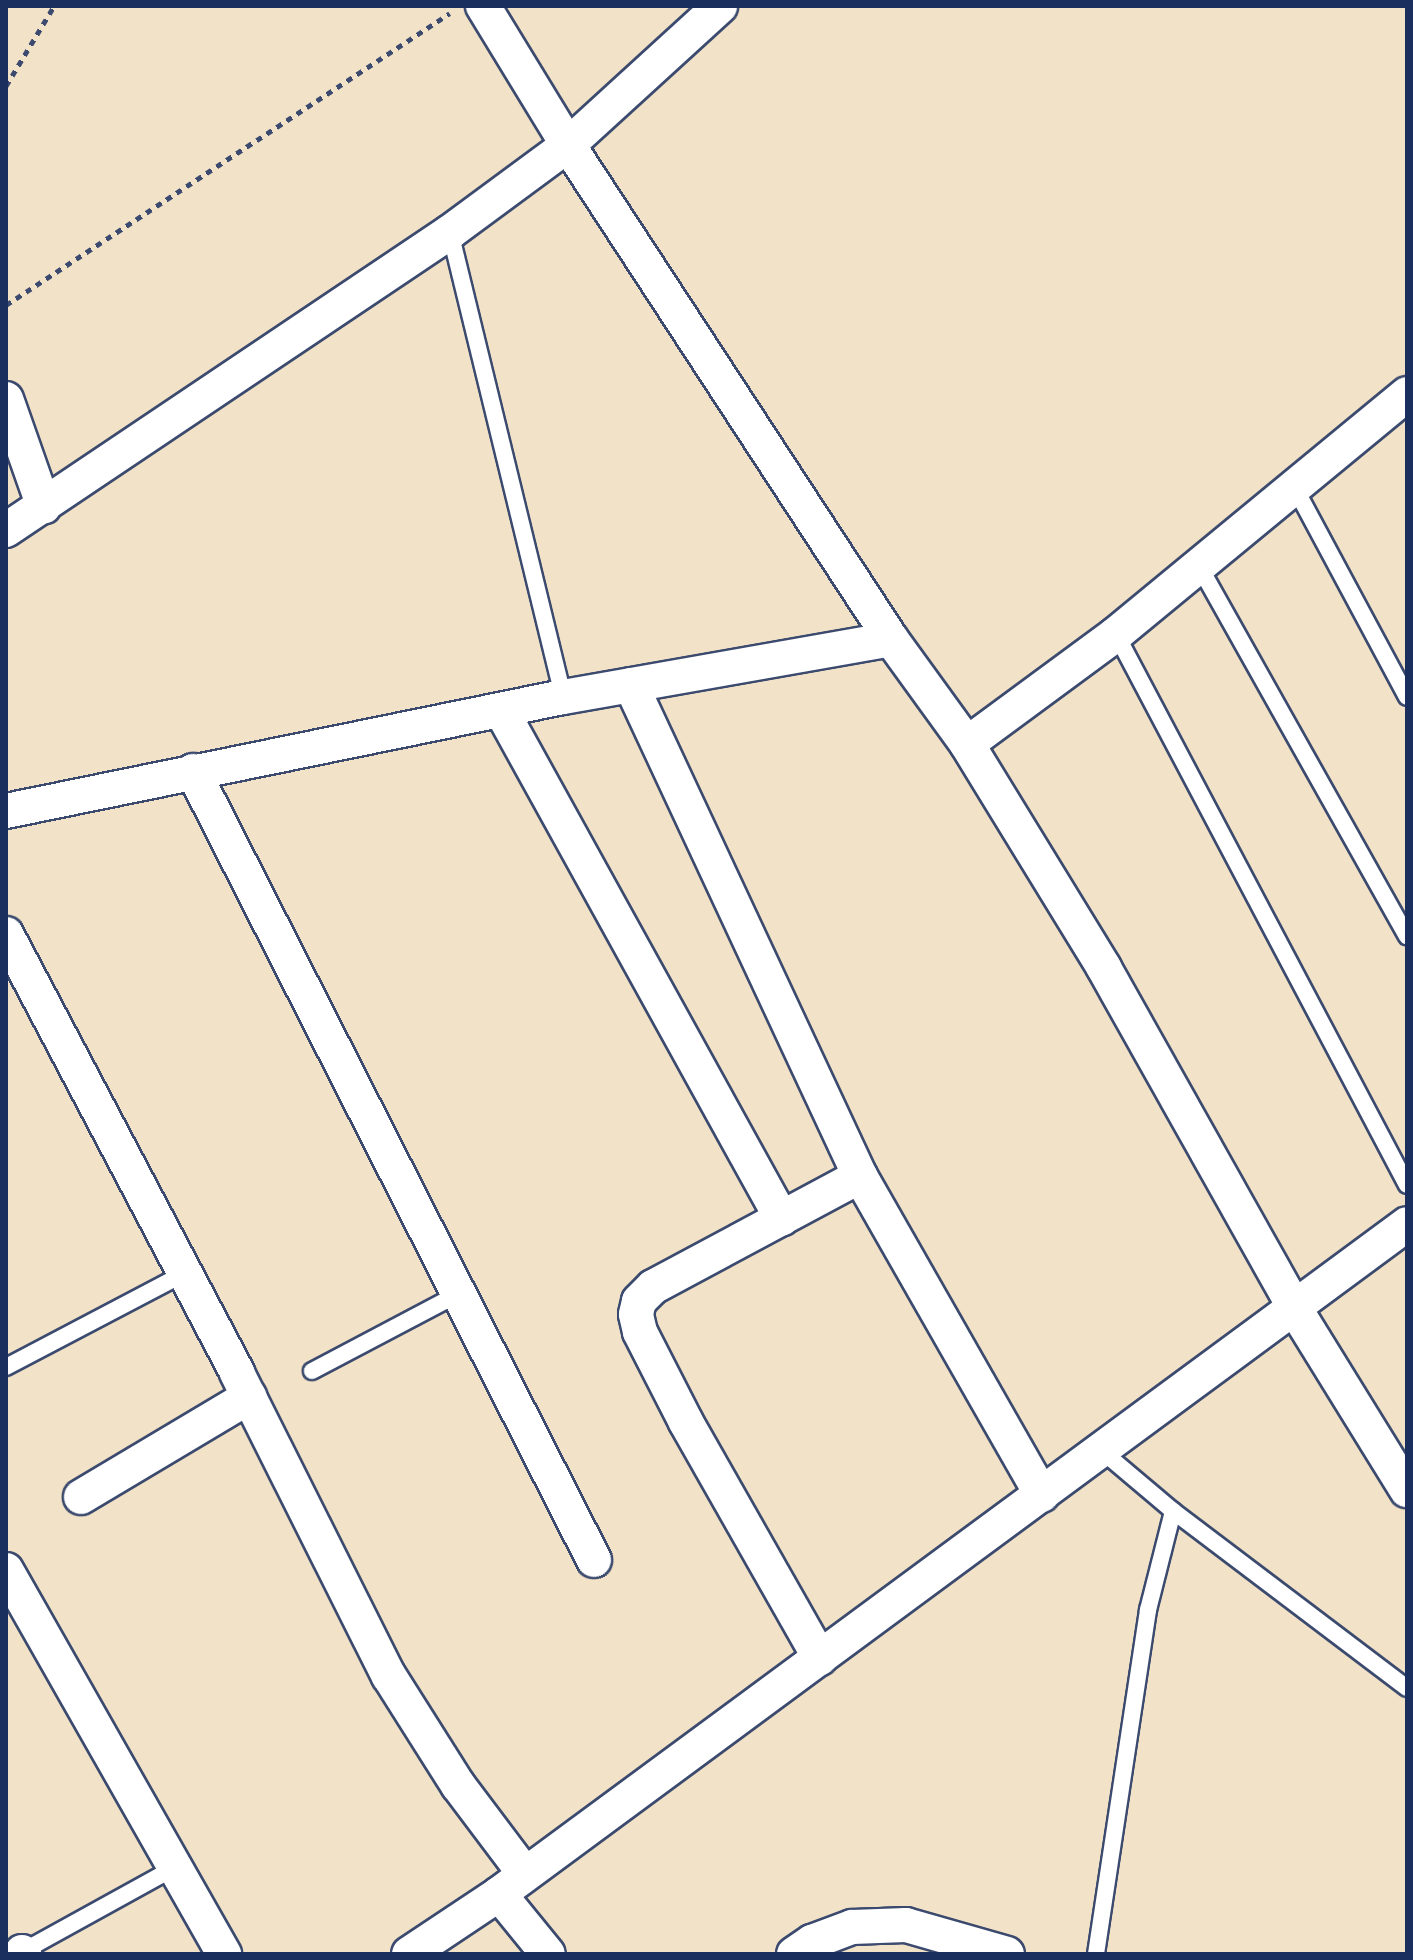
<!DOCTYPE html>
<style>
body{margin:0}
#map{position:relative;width:1413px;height:1960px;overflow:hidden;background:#f2e2c7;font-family:"Libre Bodoni",serif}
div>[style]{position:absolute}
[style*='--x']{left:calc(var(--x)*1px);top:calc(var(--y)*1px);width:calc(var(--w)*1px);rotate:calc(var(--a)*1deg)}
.path>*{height:5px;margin-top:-2.5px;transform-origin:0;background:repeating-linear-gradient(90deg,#3b4a6e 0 6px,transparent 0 12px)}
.roads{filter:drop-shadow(2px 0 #3b4a6e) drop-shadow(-2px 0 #3b4a6e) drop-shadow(0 2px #3b4a6e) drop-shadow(0 -2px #3b4a6e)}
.service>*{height:16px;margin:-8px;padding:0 8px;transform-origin:8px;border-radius:8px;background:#fff}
.minor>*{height:34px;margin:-17px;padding:0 17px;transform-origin:17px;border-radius:17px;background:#fff}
span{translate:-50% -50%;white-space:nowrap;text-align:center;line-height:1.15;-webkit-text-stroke:8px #f7f3e8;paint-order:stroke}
.frame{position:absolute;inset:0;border:8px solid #1b2f5e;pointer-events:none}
</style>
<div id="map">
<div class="path">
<i style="--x:6;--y:86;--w:93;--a:-59"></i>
<i style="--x:6;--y:305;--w:531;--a:-33.33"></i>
</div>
<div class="roads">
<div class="service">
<i style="--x:450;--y:232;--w:479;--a:76.3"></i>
<i style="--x:1295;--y:488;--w:237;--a:61.8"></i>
<i style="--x:1198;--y:564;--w:427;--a:60.7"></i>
<i style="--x:1116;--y:634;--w:623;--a:62.16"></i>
<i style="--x:6;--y:1367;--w:202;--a:-27.7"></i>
<i style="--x:312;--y:1371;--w:167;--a:-27.8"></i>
<i style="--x:1102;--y:1451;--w:93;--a:40.2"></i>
<i style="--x:1173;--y:1511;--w:293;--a:37.1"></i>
<i style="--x:20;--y:1953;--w:176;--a:-28.9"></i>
<i style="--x:1096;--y:1954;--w:348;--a:-81.4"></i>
<i style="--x:1148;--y:1610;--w:102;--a:-75.8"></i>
</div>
<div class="minor">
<i style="--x:483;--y:6;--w:163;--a:58.6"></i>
<i style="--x:568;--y:145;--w:590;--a:56.82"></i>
<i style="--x:891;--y:639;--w:130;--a:54.1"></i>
<i style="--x:967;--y:744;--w:263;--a:58.5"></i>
<i style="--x:1104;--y:968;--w:391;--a:60.7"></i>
<i style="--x:1295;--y:1309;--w:213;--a:58.3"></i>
<i style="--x:6;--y:399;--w:114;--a:70.6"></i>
<i style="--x:6;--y:530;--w:535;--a:-33.87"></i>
<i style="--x:450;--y:232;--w:147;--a:-36.4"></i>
<i style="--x:568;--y:145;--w:206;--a:-42.4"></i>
<i style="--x:631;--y:685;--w:542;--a:65"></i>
<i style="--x:860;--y:1176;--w:367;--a:60.3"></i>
<i style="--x:501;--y:710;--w:581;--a:61.1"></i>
<i style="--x:967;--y:744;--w:185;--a:-36.4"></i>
<i style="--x:1116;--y:634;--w:377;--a:-39.5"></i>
<i style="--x:193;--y:771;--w:885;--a:63.06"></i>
<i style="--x:6;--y:811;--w:569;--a:-11.57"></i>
<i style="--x:563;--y:697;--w:333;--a:-10"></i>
<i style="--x:6;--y:934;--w:496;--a:62.2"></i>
<i style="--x:237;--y:1373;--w:339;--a:63.4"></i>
<i style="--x:389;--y:1676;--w:129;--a:57.7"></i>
<i style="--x:458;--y:1785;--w:111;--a:53"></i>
<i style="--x:81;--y:1497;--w:196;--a:-30.8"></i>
<i style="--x:6;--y:1570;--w:442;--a:60.4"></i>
<i style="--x:820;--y:1658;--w:271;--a:-119.6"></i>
<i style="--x:686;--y:1422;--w:101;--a:-117.1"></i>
<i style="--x:640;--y:1332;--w:18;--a:-103"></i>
<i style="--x:636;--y:1314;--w:13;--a:-77"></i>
<i style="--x:639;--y:1301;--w:20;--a:-45"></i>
<i style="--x:653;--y:1287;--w:235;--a:-28.2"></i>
<i style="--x:499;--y:1894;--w:77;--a:50.8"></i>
<i style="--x:22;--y:1952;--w:3;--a:45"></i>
<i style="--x:409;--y:1954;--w:108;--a:-33.7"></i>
<i style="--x:499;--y:1894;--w:1128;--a:-36.42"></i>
<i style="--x:794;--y:1954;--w:22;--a:-34"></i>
<i style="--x:812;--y:1942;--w:43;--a:-20.6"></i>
<i style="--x:852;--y:1927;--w:54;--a:-2.1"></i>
<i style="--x:906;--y:1925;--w:105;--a:16"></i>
</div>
</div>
<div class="frame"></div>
</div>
